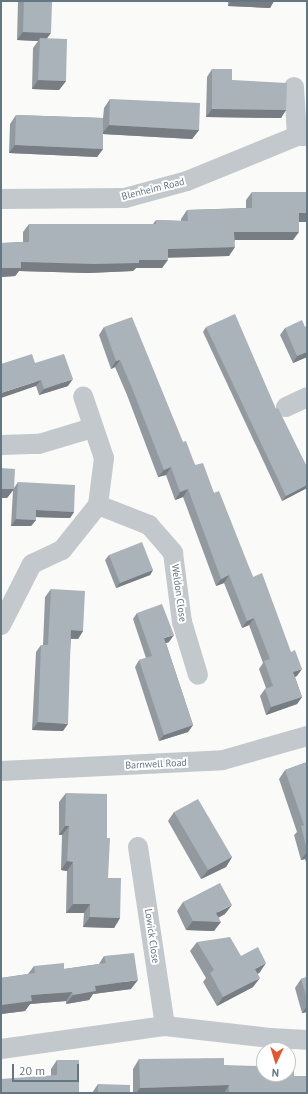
<!DOCTYPE html>
<style>
body{margin:0}
#map{position:relative;width:308px;height:1094px;overflow:hidden;background:#fafaf8;font-family:"PT Sans",sans-serif}
div>[style]{position:absolute}
[style*='--x']{left:calc(var(--x)*1px);top:calc(var(--y)*1px);width:calc(var(--w)*1px);rotate:calc(var(--a)*1deg)}
.street>*{height:20px;margin:-10px;padding:0 10px;transform-origin:10px;border-radius:10px;background:#c3c8cc}
.wall>*{inset:0;background:#929a9f}
.shaded-wall>*{inset:0;background:#777d82}
.building>*{inset:0;background:#aab3b9}
span{translate:-50% -50%;white-space:nowrap;text-align:center;line-height:1.15;-webkit-text-stroke:4px #fff;paint-order:stroke}
.street-label{font-size:10px;color:#657683}
.frame{position:absolute;inset:0;border:2px solid #657683;pointer-events:none}
.north{position:absolute;left:256px;top:1042px;width:40px;height:40px;box-sizing:border-box;background:#fff;border:1px solid #c1c8cd;border-radius:50%;rotate:184deg;font-size:11px;font-weight:700;line-height:16px;text-align:center;color:#657683}
.north::after{content:'';display:block;margin:auto;width:14px;height:18px;background:#e4572e;clip-path:polygon(50% 0,100% 100%,50% 72%,0 100%)}
.scale{position:absolute;left:12px;top:1064px;width:67px;height:18px;box-sizing:border-box;border:2px solid #657683;border-top:0;padding-left:5px;font-size:12px;line-height:14px;white-space:nowrap;color:#657683;-webkit-text-stroke:3px #fff;paint-order:stroke}
</style>
<div id="map">
<div class="street">
<i style="--x:294;--y:87;--w:49;--a:86.5"></i>
<i style="--x:1;--y:199;--w:124;--a:-0.5"></i>
<i style="--x:125;--y:198;--w:64;--a:-15.3"></i>
<i style="--x:187;--y:181;--w:119;--a:-22.2"></i>
<i style="--x:297;--y:136;--w:10;--a:0"></i>
<i style="--x:286;--y:407;--w:23;--a:-25"></i>
<i style="--x:1;--y:445;--w:38;--a:-2"></i>
<i style="--x:39;--y:444;--w:55;--a:-16.8"></i>
<i style="--x:98;--y:505;--w:55;--a:21.4"></i>
<i style="--x:149;--y:525;--w:37;--a:49"></i>
<i style="--x:173;--y:553;--w:70;--a:82.6"></i>
<i style="--x:182;--y:622;--w:55;--a:73.2"></i>
<i style="--x:1;--y:625;--w:68;--a:-63.1"></i>
<i style="--x:32;--y:564;--w:33;--a:-25"></i>
<i style="--x:62;--y:550;--w:58;--a:-51.3"></i>
<i style="--x:98;--y:505;--w:47;--a:-82.7"></i>
<i style="--x:104;--y:458;--w:65;--a:-108.7"></i>
<i style="--x:1;--y:771;--w:222;--a:-2.8"></i>
<i style="--x:223;--y:760;--w:87;--a:-15.9"></i>
<i style="--x:138;--y:847;--w:181;--a:81.4"></i>
<i style="--x:1;--y:1049;--w:166;--a:-8"></i>
<i style="--x:165;--y:1026;--w:107;--a:6.5"></i>
<i style="--x:271;--y:1038;--w:36;--a:3"></i>
</div>
<div class="wall">
<i style="clip-path:polygon(18px 1px,52px 1px,47px 39px,66px 81px,59px 90px,32px 89px,33px 48px,38px 41px,17px 40px)"></i>
<i style="clip-path:polygon(222px 1px,274px 1px,270px 8px,228px 6px,228px 1px)"></i>
<i style="clip-path:polygon(212px 69px,232px 80px,286px 110px,281px 118px,206px 117px,207px 77px)"></i>
<i style="clip-path:polygon(110px 99px,199px 130px,192px 139px,103px 134px,103px 149px,97px 157px,9px 153px,10px 124px,16px 115px,103px 118px,104px 108px)"></i>
<i style="clip-path:polygon(252px 192px,307px 222px,299px 222px,293px 240px,235px 240px,229px 256px,168px 257px,162px 268px,136px 268px,133px 271px,88px 273px,19px 271px,15px 276px,1px 277px,1px 243px,23px 242px,23px 232px,29px 224px,153px 224px,156px 220px,181px 221px,181px 219px,187px 210px,246px 208px,246px 200px)"></i>
<i style="clip-path:polygon(307px 326px,307px 357px,293px 363px,280px 335px,285px 328px,305px 327px)"></i>
<i style="clip-path:polygon(104px 327px,183px 442px,195px 465px,214px 493px,253px 577px,297px 676px,295px 677px,302px 697px,297px 704px,266px 715px,260px 696px,265px 689px,266px 688px,259px 669px,263px 663px,249px 625px,242px 628px,224px 583px,216px 586px,183px 497px,175px 500px,166px 475px,158px 477px,127px 395px,115px 367px,111px 369px,99px 335px)"></i>
<i style="clip-path:polygon(206px 327px,276px 409px,307px 467px,307px 488px,282px 501px,203px 332px)"></i>
<i style="clip-path:polygon(35px 363px,68px 386px,39px 395px,36px 386px)"></i>
<i style="clip-path:polygon(1px 468px,14px 488px,18px 482px,74px 512px,70px 518px,36px 517px,36px 520px,31px 526px,11px 526px,13px 490px,7px 498px,1px 498px)"></i>
<i style="clip-path:polygon(109px 555px,153px 570px,150px 575px,116px 588px,105px 560px)"></i>
<i style="clip-path:polygon(51px 589px,83px 631px,78px 639px,71px 639px,63px 731px,32px 730px,36px 652px,41px 645px,43px 645px,45px 597px)"></i>
<i style="clip-path:polygon(137px 613px,169px 642px,166px 643px,193px 725px,188px 732px,159px 741px,135px 667px,139px 660px,146px 658px,133px 619px)"></i>
<i style="clip-path:polygon(307px 762px,307px 866px,305px 859px,301px 860px,294px 835px,297px 832px,279px 779px,285px 770px)"></i>
<i style="clip-path:polygon(66px 793px,107px 838px,108px 878px,120px 918px,114px 928px,83px 927px,84px 913px,66px 913px,67px 871px,61px 870px,62px 835px,59px 835px,59px 802px)"></i>
<i style="clip-path:polygon(174px 812px,232px 857px,226px 867px,201px 879px,168px 821px)"></i>
<i style="clip-path:polygon(183px 902px,225px 914px,218px 918px,214px 931px,186px 930px,177px 911px)"></i>
<i style="clip-path:polygon(197px 942px,241px 956px,260px 972px,258px 974px,253px 987px,217px 1006px,203px 982px,206px 978px,190px 951px)"></i>
<i style="clip-path:polygon(104px 956px,131px 989px,93px 994px,89px 1000px,66px 1004px,66px 1001px,30px 1004px,25px 1011px,1px 1014px,1px 978px,28px 974px,34px 966px,64px 969px,99px 964px)"></i>
<i style="clip-path:polygon(307px 977px,307px 1012px,302px 1013px,295px 988px,301px 979px)"></i>
<i style="clip-path:polygon(139px 1059px,224px 1065px,294px 1076px,307px 1093px,133px 1093px,133px 1069px)"></i>
<i style="clip-path:polygon(57px 1060px,79px 1093px,51px 1076px,51px 1069px)"></i>
<i style="clip-path:polygon(98px 1084px,130px 1093px,92px 1093px)"></i>
</div>
<div class="shaded-wall">
<i style="clip-path:polygon(231px 1px,274px 1px,270px 8px,228px 6px)"></i>
<i style="clip-path:polygon(23px 32px,51px 33px,45px 41px,40px 38px,38px 41px,17px 40px)"></i>
<i style="clip-path:polygon(38px 80px,66px 81px,59px 90px,32px 89px)"></i>
<i style="clip-path:polygon(212px 109px,286px 110px,281px 118px,206px 117px)"></i>
<i style="clip-path:polygon(109px 125px,199px 130px,192px 139px,102px 134px)"></i>
<i style="clip-path:polygon(15px 145px,103px 149px,97px 157px,9px 153px)"></i>
<i style="clip-path:polygon(299px 213px,307px 213px,307px 222px,293px 222px)"></i>
<i style="clip-path:polygon(234px 232px,299px 232px,293px 240px,228px 240px)"></i>
<i style="clip-path:polygon(235px 247px,229px 256px,162px 258px,168px 249px)"></i>
<i style="clip-path:polygon(139px 260px,168px 260px,162px 268px,136px 268px,133px 271px,88px 273px,19px 271px,15px 276px,1px 277px,1px 268px,21px 262px)"></i>
<i style="clip-path:polygon(307px 352px,307px 357px,293px 363px,297px 356px)"></i>
<i style="clip-path:polygon(120px 360px,115px 367px,111px 369px,116px 361px)"></i>
<i style="clip-path:polygon(73px 379px,68px 386px,39px 395px,44px 389px)"></i>
<i style="clip-path:polygon(41px 380px,36px 386px,1px 398px,1px 393px)"></i>
<i style="clip-path:polygon(171px 467px,166px 475px,158px 477px,164px 470px)"></i>
<i style="clip-path:polygon(307px 485px,307px 488px,282px 501px,286px 496px)"></i>
<i style="clip-path:polygon(1px 489px,14px 489px,7px 498px,1px 498px)"></i>
<i style="clip-path:polygon(188px 489px,183px 497px,175px 500px,180px 492px)"></i>
<i style="clip-path:polygon(36px 510px,74px 512px,70px 518px,31px 517px)"></i>
<i style="clip-path:polygon(16px 519px,36px 520px,31px 526px,11px 526px)"></i>
<i style="clip-path:polygon(153px 570px,150px 575px,116px 588px,120px 583px)"></i>
<i style="clip-path:polygon(229px 575px,224px 583px,216px 586px,221px 579px)"></i>
<i style="clip-path:polygon(254px 618px,249px 625px,242px 628px,247px 621px)"></i>
<i style="clip-path:polygon(71px 630px,83px 631px,78px 639px,66px 638px)"></i>
<i style="clip-path:polygon(174px 635px,169px 642px,160px 645px,164px 638px)"></i>
<i style="clip-path:polygon(302px 669px,297px 676px,288px 679px,293px 672px)"></i>
<i style="clip-path:polygon(302px 697px,297px 704px,266px 715px,271px 707px)"></i>
<i style="clip-path:polygon(38px 722px,68px 724px,63px 731px,32px 730px)"></i>
<i style="clip-path:polygon(193px 725px,188px 732px,159px 741px,164px 735px)"></i>
<i style="clip-path:polygon(65px 826px,69px 826px,62px 835px,59px 835px)"></i>
<i style="clip-path:polygon(307px 852px,307px 856px,305px 859px,301px 860px)"></i>
<i style="clip-path:polygon(232px 857px,226px 867px,201px 879px,208px 870px)"></i>
<i style="clip-path:polygon(67px 861px,73px 862px,67px 871px,61px 870px)"></i>
<i style="clip-path:polygon(73px 904px,90px 904px,84px 913px,66px 913px)"></i>
<i style="clip-path:polygon(232px 905px,225px 914px,211px 921px,221px 922px,214px 931px,186px 930px,193px 921px,216px 913px)"></i>
<i style="clip-path:polygon(90px 917px,120px 918px,114px 928px,83px 927px)"></i>
<i style="clip-path:polygon(266px 963px,260px 972px,249px 978px,255px 969px)"></i>
<i style="clip-path:polygon(260px 978px,253px 987px,217px 1006px,223px 997px)"></i>
<i style="clip-path:polygon(138px 980px,131px 989px,93px 994px,89px 1000px,66px 1004px,73px 995px,95px 986px)"></i>
<i style="clip-path:polygon(72px 992px,66px 1001px,30px 1004px,25px 1011px,1px 1014px,1px 1007px,2px 1005px,31px 995px)"></i>
<i style="clip-path:polygon(307px 1006px,307px 1012px,302px 1013px)"></i>
<i style="clip-path:polygon(229px 1085px,224px 1093px,136px 1093px,140px 1088px)"></i>
</div>
<div class="building">
<i style="clip-path:polygon(24px 1px,52px 1px,51px 33px,23px 32px)"></i>
<i style="clip-path:polygon(40px 38px,67px 39px,66px 81px,38px 80px)"></i>
<i style="clip-path:polygon(212px 69px,232px 69px,232px 80px,287px 83px,286px 110px,212px 109px)"></i>
<i style="clip-path:polygon(110px 99px,200px 103px,199px 130px,109px 125px)"></i>
<i style="clip-path:polygon(16px 115px,103px 118px,103px 149px,15px 145px)"></i>
<i style="clip-path:polygon(252px 192px,307px 192px,307px 213px,299px 213px,299px 232px,234px 232px,235px 247px,168px 249px,168px 260px,139px 260px,139px 263px,94px 264px,21px 262px,21px 268px,1px 268px,1px 243px,29px 242px,29px 224px,156px 224px,156px 220px,188px 221px,187px 210px,252px 208px)"></i>
<i style="clip-path:polygon(235px 314px,276px 409px,278px 408px,307px 467px,307px 485px,286px 496px,206px 327px)"></i>
<i style="clip-path:polygon(132px 317px,183px 442px,186px 441px,195px 465px,203px 463px,214px 493px,219px 491px,253px 577px,262px 573px,291px 652px,295px 650px,302px 669px,293px 672px,302px 697px,271px 707px,265px 689px,273px 686px,264px 661px,270px 659px,254px 618px,247px 621px,229px 575px,221px 579px,188px 489px,180px 492px,171px 467px,164px 470px,132px 388px,120px 360px,116px 361px,104px 327px)"></i>
<i style="clip-path:polygon(302px 320px,305px 327px,307px 326px,307px 352px,297px 356px,285px 328px)"></i>
<i style="clip-path:polygon(32px 354px,35px 363px,64px 354px,73px 379px,44px 389px,41px 380px,1px 393px,1px 364px)"></i>
<i style="clip-path:polygon(1px 468px,15px 469px,14px 489px,1px 489px)"></i>
<i style="clip-path:polygon(18px 482px,75px 485px,74px 512px,36px 510px,36px 520px,16px 519px)"></i>
<i style="clip-path:polygon(142px 542px,153px 570px,120px 583px,109px 555px)"></i>
<i style="clip-path:polygon(51px 589px,85px 591px,83px 631px,71px 630px,68px 724px,38px 722px,41px 645px,48px 645px)"></i>
<i style="clip-path:polygon(162px 604px,174px 635px,164px 638px,193px 725px,164px 735px,139px 660px,152px 656px,137px 613px)"></i>
<i style="clip-path:polygon(307px 762px,307px 850px,301px 826px,304px 825px,285px 770px)"></i>
<i style="clip-path:polygon(66px 793px,107px 794px,107px 838px,110px 838px,108px 878px,121px 878px,120px 918px,90px 917px,90px 904px,73px 904px,73px 862px,67px 861px,69px 826px,65px 826px)"></i>
<i style="clip-path:polygon(198px 799px,232px 857px,208px 870px,174px 812px)"></i>
<i style="clip-path:polygon(220px 883px,232px 905px,216px 913px,221px 922px,193px 921px,183px 902px)"></i>
<i style="clip-path:polygon(230px 937px,241px 956px,258px 947px,266px 963px,255px 969px,260px 978px,223px 997px,210px 973px,214px 970px,197px 942px)"></i>
<i style="clip-path:polygon(134px 953px,138px 980px,95px 986px,96px 991px,73px 995px,72px 992px,31px 995px,32px 1001px,2px 1005px,2px 1000px,1px 1000px,1px 978px,35px 973px,34px 966px,64px 963px,64px 969px,106px 963px,104px 956px)"></i>
<i style="clip-path:polygon(307px 977px,307px 999px,301px 979px)"></i>
<i style="clip-path:polygon(224px 1058px,224px 1065px,259px 1066px,259px 1070px,264px 1070px,264px 1074px,288px 1074px,288px 1071px,294px 1071px,294px 1076px,307px 1076px,307px 1093px,229px 1093px,229px 1085px,140px 1088px,139px 1059px)"></i>
<i style="clip-path:polygon(57px 1060px,79px 1060px,79px 1093px,1px 1093px,1px 1079px,57px 1075px)"></i>
<i style="clip-path:polygon(98px 1084px,130px 1085px,130px 1093px,98px 1093px)"></i>
</div>
<div class="street-label">
<span style="left:153px;top:189px;rotate:-14deg">Blenheim Road</span>
<span style="left:179px;top:593px;rotate:82deg">Weldon Close</span>
<span style="left:156px;top:764px;rotate:-3deg">Barnwell Road</span>
<span style="left:152px;top:936px;rotate:82deg">Lowick Close</span>
</div>
<div class="frame"></div>
<div class="north">N</div>
<div class="scale">20 m</div>
</div>
